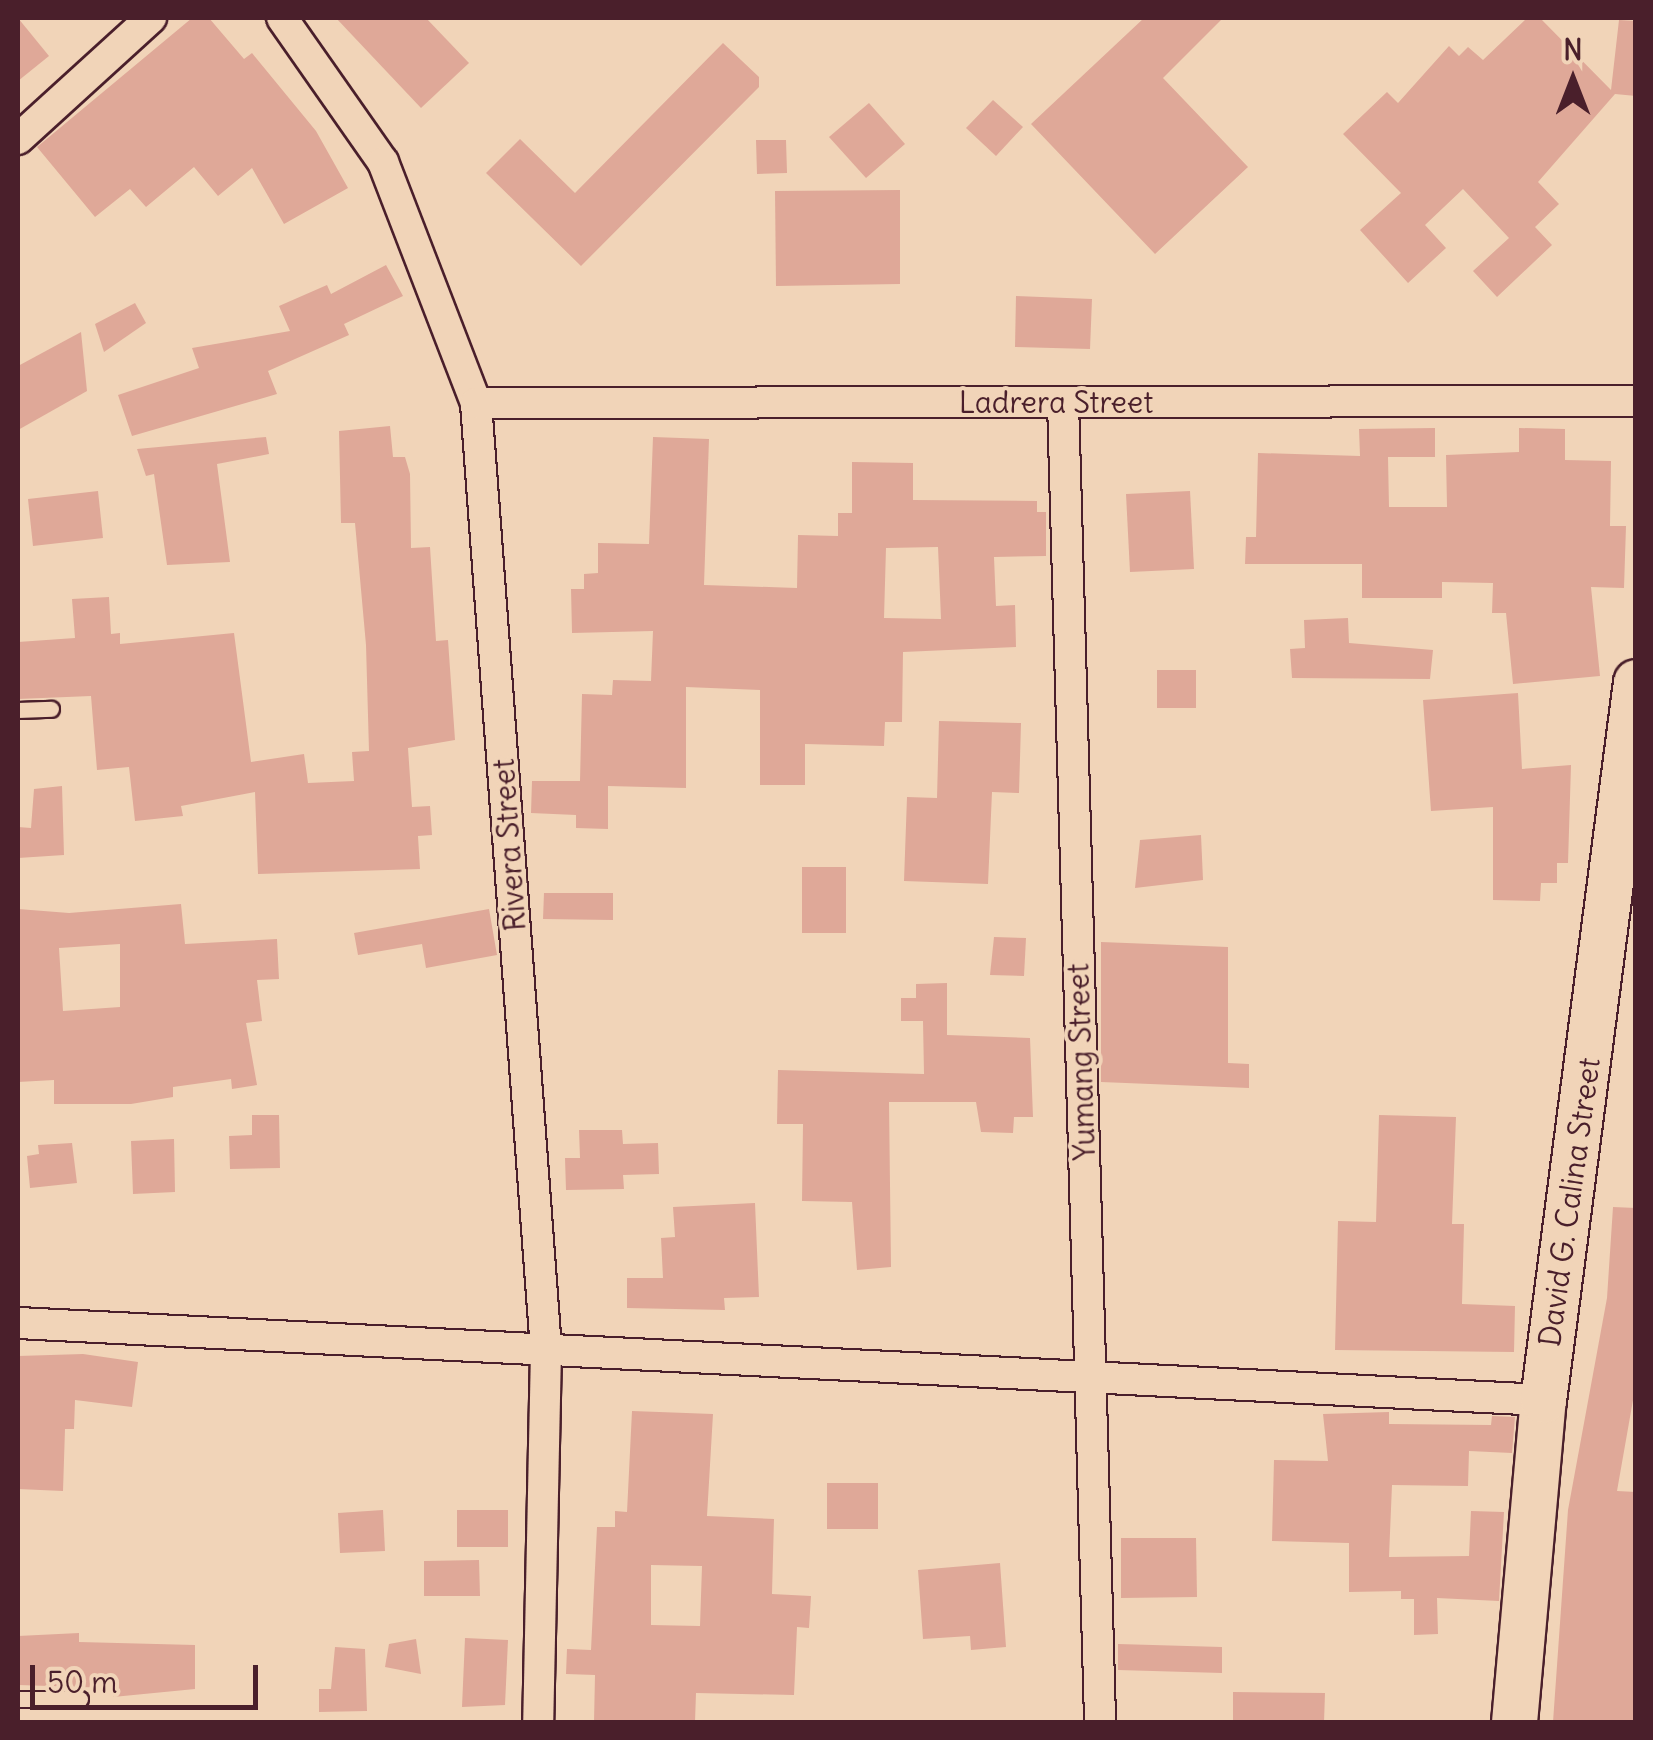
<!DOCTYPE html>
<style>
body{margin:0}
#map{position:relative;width:1653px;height:1740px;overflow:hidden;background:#f1d4b8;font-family:Delius,sans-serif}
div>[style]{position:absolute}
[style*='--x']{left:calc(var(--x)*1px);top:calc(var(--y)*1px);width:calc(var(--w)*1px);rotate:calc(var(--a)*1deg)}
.building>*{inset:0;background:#dfa898}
.roads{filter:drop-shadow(2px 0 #4a1f2b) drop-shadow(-2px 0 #4a1f2b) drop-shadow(0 2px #4a1f2b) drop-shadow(0 -2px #4a1f2b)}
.lane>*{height:15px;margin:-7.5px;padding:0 7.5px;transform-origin:7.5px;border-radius:7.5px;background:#f1d4b8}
.street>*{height:30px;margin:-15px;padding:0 15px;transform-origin:15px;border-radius:15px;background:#f1d4b8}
.secondary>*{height:45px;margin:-22.5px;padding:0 22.5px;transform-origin:22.5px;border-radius:22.5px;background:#f1d4b8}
span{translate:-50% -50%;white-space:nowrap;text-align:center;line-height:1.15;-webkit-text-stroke:8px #f1d4b8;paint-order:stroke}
.street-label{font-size:30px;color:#4a1f2b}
.frame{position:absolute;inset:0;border:20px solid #4a1f2b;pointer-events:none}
.north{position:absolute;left:1523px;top:30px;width:100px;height:100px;-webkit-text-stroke:8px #f1d4b8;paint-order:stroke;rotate:0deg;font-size:28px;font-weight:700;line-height:40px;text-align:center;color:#4a1f2b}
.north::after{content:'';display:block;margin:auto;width:35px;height:45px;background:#4a1f2b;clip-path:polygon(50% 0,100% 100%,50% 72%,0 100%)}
.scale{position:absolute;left:30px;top:1665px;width:228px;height:45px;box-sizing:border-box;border:5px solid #4a1f2b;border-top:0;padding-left:12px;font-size:30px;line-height:35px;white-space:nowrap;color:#4a1f2b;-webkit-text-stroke:8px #f1d4b8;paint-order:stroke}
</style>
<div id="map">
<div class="building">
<i style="clip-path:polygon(18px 18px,49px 56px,18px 81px)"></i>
<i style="clip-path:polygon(192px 18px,209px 18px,244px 59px,252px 53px,316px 131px,348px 188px,284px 224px,252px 168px,218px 196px,194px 167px,146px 207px,130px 189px,95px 217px,37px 147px)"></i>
<i style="clip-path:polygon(336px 18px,426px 18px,469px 63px,421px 108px)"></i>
<i style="clip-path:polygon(1144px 18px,1223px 18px,1163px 78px,1248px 167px,1155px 254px,1031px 124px)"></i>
<i style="clip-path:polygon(1527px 18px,1540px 18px,1611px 90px,1619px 20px,1636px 21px,1636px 96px,1615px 94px,1538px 182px,1559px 204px,1535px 227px,1552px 245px,1497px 297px,1473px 271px,1509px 238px,1463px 189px,1425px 225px,1446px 248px,1408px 283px,1360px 230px,1401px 193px,1343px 134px,1387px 92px,1398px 103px,1449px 46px,1459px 56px,1468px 47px,1483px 60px)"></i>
<i style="clip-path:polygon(723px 43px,759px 77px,759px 87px,581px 266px,486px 173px,520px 139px,575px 193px)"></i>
<i style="clip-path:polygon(993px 100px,1023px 127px,996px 156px,966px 128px)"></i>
<i style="clip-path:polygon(869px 103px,905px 144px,866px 178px,829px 137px)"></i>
<i style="clip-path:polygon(756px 140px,786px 140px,787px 173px,757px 174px)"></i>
<i style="clip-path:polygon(900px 190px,900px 284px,776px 286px,775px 191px)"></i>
<i style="clip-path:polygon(386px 265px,403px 296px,344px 324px,349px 335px,268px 371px,277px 394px,132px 436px,118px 395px,199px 368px,192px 348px,290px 331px,279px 306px,327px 285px,331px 294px)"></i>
<i style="clip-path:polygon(1016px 296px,1092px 299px,1090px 349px,1015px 347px)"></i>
<i style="clip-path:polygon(135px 303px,146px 323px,104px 352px,95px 324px)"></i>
<i style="clip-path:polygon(81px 332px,87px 391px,18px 430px,18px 366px)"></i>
<i style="clip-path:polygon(390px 426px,393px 457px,405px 457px,410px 474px,411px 548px,430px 547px,436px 641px,448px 640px,455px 740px,408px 748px,412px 807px,430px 806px,432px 835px,418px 836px,420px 869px,258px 874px,255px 792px,181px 806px,183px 816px,135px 821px,129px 767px,97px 770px,91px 696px,18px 699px,18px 642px,75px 638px,72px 599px,109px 597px,111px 634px,120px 633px,120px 644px,234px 633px,251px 762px,304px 754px,308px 783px,354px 781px,352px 752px,369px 751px,366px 645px,355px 523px,341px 523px,339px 431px)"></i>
<i style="clip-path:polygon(1435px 428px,1435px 457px,1388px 457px,1389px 507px,1447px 507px,1446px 455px,1519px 452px,1519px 428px,1565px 429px,1565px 460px,1611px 461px,1610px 526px,1626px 526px,1624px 588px,1591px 587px,1600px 676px,1513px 684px,1506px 613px,1492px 613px,1493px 583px,1442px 582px,1442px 598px,1362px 598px,1362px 564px,1245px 564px,1246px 537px,1256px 537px,1258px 453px,1360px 456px,1359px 429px)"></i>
<i style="clip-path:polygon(266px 437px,269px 454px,217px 464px,230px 562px,167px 565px,154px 474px,146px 476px,137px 449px)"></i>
<i style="clip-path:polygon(evenodd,653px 437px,709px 439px,704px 585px,797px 588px,798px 535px,838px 536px,838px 513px,852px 513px,852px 462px,913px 463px,913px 500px,1037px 501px,1037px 512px,1046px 512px,1046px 556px,994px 557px,996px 606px,1015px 605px,1016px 647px,903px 652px,902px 722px,885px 722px,884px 746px,805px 744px,805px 785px,760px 785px,760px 690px,686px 687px,686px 788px,608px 786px,608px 829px,576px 828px,576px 815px,531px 813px,532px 781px,580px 781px,582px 694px,612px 695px,613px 680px,651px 681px,653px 631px,572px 633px,571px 589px,584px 589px,584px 574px,598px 573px,598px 543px,649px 544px,653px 437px,938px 547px,941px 619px,884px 618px,886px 548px,938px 547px)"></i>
<i style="clip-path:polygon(98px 491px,103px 538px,33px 546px,28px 499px)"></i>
<i style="clip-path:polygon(1190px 491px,1194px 569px,1130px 572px,1126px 494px)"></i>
<i style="clip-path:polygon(1348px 618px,1349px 643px,1433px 650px,1430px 679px,1292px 678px,1290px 649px,1305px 648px,1304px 620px)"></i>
<i style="clip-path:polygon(1157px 670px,1196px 670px,1196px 708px,1157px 708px)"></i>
<i style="clip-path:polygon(1518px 693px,1522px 769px,1571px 765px,1568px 863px,1557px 863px,1557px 883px,1541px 883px,1540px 901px,1493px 900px,1493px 807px,1431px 811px,1423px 700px)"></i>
<i style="clip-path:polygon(939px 721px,1021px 723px,1019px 793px,992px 792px,988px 884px,904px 881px,907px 797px,937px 798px)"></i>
<i style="clip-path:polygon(62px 786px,64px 855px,18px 858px,18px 827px,31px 828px,34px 789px)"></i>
<i style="clip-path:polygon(1201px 835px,1203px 880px,1135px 888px,1140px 840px)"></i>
<i style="clip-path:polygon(802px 867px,846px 867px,846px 933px,802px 933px)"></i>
<i style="clip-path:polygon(544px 893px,613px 893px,613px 920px,543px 919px)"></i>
<i style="clip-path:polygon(evenodd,181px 904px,185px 944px,277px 939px,279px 979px,257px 980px,262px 1021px,246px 1023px,257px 1085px,232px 1089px,231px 1079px,173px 1087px,173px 1097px,131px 1104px,54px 1104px,54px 1080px,18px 1082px,18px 909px,69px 913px,181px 904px,120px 944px,120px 1007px,63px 1011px,59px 948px,120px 944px)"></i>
<i style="clip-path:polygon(489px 909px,497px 955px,426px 968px,422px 944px,358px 955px,354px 933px)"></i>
<i style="clip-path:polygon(994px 937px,1026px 938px,1024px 976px,990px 975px)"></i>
<i style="clip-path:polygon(1101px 942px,1228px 947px,1228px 1063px,1249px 1064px,1249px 1088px,1101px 1082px)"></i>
<i style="clip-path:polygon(947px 983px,947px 1035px,1030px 1038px,1033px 1117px,1014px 1117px,1013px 1133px,981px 1132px,976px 1102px,889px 1102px,891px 1267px,857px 1270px,852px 1202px,802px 1201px,803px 1124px,777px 1124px,778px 1070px,924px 1074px,923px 1021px,901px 1021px,901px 998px,916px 998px,916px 984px)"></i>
<i style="clip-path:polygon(252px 1115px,279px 1115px,280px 1168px,230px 1169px,229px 1136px,252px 1135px)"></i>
<i style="clip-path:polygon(1379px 1115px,1456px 1117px,1452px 1224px,1464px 1224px,1462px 1304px,1515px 1306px,1514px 1352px,1335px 1350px,1338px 1221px,1376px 1222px)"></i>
<i style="clip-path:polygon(579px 1130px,622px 1130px,623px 1144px,658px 1143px,659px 1174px,623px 1175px,624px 1189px,566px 1190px,565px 1158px,580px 1158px)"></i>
<i style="clip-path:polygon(174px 1139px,175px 1192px,133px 1194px,131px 1141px)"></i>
<i style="clip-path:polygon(72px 1143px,77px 1183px,30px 1188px,27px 1156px,39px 1154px,38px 1145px)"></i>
<i style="clip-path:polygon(755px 1203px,759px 1297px,724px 1298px,725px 1310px,627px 1308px,627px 1278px,663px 1278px,661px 1238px,675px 1237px,673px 1207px)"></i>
<i style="clip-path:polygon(1613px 1207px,1636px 1208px,1636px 1383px,1617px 1491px,1636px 1492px,1636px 1722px,1553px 1722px,1568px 1510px,1607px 1298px)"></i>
<i style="clip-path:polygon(83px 1354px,138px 1362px,132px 1407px,75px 1400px,74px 1429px,65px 1429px,63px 1491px,18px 1489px,18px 1356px)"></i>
<i style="clip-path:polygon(evenodd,632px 1411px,713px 1414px,707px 1516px,774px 1519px,772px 1594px,811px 1596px,809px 1628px,797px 1627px,794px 1695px,696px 1693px,695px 1722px,594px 1722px,595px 1675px,566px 1674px,567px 1649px,591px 1650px,597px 1527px,615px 1527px,615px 1511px,627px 1512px,632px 1411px,651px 1565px,702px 1566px,700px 1626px,651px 1625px,651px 1565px)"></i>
<i style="clip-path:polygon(1389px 1412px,1389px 1424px,1491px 1425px,1492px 1416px,1515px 1417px,1512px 1453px,1469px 1451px,1468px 1486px,1392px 1485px,1389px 1557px,1469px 1556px,1471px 1511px,1504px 1512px,1499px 1601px,1437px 1598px,1438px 1634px,1414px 1635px,1414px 1599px,1401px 1599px,1401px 1591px,1349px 1592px,1349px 1543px,1272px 1541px,1274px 1460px,1328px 1461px,1323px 1414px)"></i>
<i style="clip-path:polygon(827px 1483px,878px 1483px,878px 1529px,827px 1529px)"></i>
<i style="clip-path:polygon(383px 1510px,385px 1551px,340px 1553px,338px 1513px)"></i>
<i style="clip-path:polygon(457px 1510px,508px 1510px,508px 1547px,457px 1547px)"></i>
<i style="clip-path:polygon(1121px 1538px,1196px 1538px,1197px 1597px,1121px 1598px)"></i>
<i style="clip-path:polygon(479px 1560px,480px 1596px,424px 1596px,424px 1561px)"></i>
<i style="clip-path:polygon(1000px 1563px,1006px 1647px,971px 1650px,970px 1636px,923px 1639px,918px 1570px)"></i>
<i style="clip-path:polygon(79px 1633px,79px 1642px,195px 1645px,195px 1689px,113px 1697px,113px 1688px,18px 1685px,18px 1636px)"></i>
<i style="clip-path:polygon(465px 1638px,508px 1640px,505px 1705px,462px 1707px)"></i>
<i style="clip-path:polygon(416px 1639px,421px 1674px,385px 1667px,389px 1644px)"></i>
<i style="clip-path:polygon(1118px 1644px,1222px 1647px,1222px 1673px,1118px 1670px)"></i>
<i style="clip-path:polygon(335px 1647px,365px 1649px,367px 1711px,319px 1712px,319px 1689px,331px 1689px)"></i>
<i style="clip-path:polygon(1233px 1692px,1325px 1693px,1324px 1722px,1233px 1722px)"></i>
</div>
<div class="roads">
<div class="lane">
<i style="--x:18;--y:710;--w:33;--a:-2"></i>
<i style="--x:18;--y:1699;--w:62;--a:0"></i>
</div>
<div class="street">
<i style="--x:282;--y:18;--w:176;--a:55"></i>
<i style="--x:383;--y:162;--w:258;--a:68.9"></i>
<i style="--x:476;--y:403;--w:950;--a:85.77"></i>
<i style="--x:546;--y:1350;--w:372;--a:91.2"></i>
<i style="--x:18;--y:139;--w:180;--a:-42.3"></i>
<i style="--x:1063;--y:402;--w:1321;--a:88.39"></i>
<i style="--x:476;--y:403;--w:1160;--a:-0.1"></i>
<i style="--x:18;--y:1323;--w:1527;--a:2.89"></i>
</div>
<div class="secondary">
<i style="--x:1514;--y:1722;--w:323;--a:-84.9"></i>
<i style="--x:1543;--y:1400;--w:724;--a:-82.62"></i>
</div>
</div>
<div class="street-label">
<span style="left:1056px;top:402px">Ladrera Street</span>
<span style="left:509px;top:845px;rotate:-94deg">Rivera Street</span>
<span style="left:1081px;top:1062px;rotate:-92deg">Yumang Street</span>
<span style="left:1569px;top:1202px;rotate:-82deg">David G. Calina Street</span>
</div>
<div class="frame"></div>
<div class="north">N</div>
<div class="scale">50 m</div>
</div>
